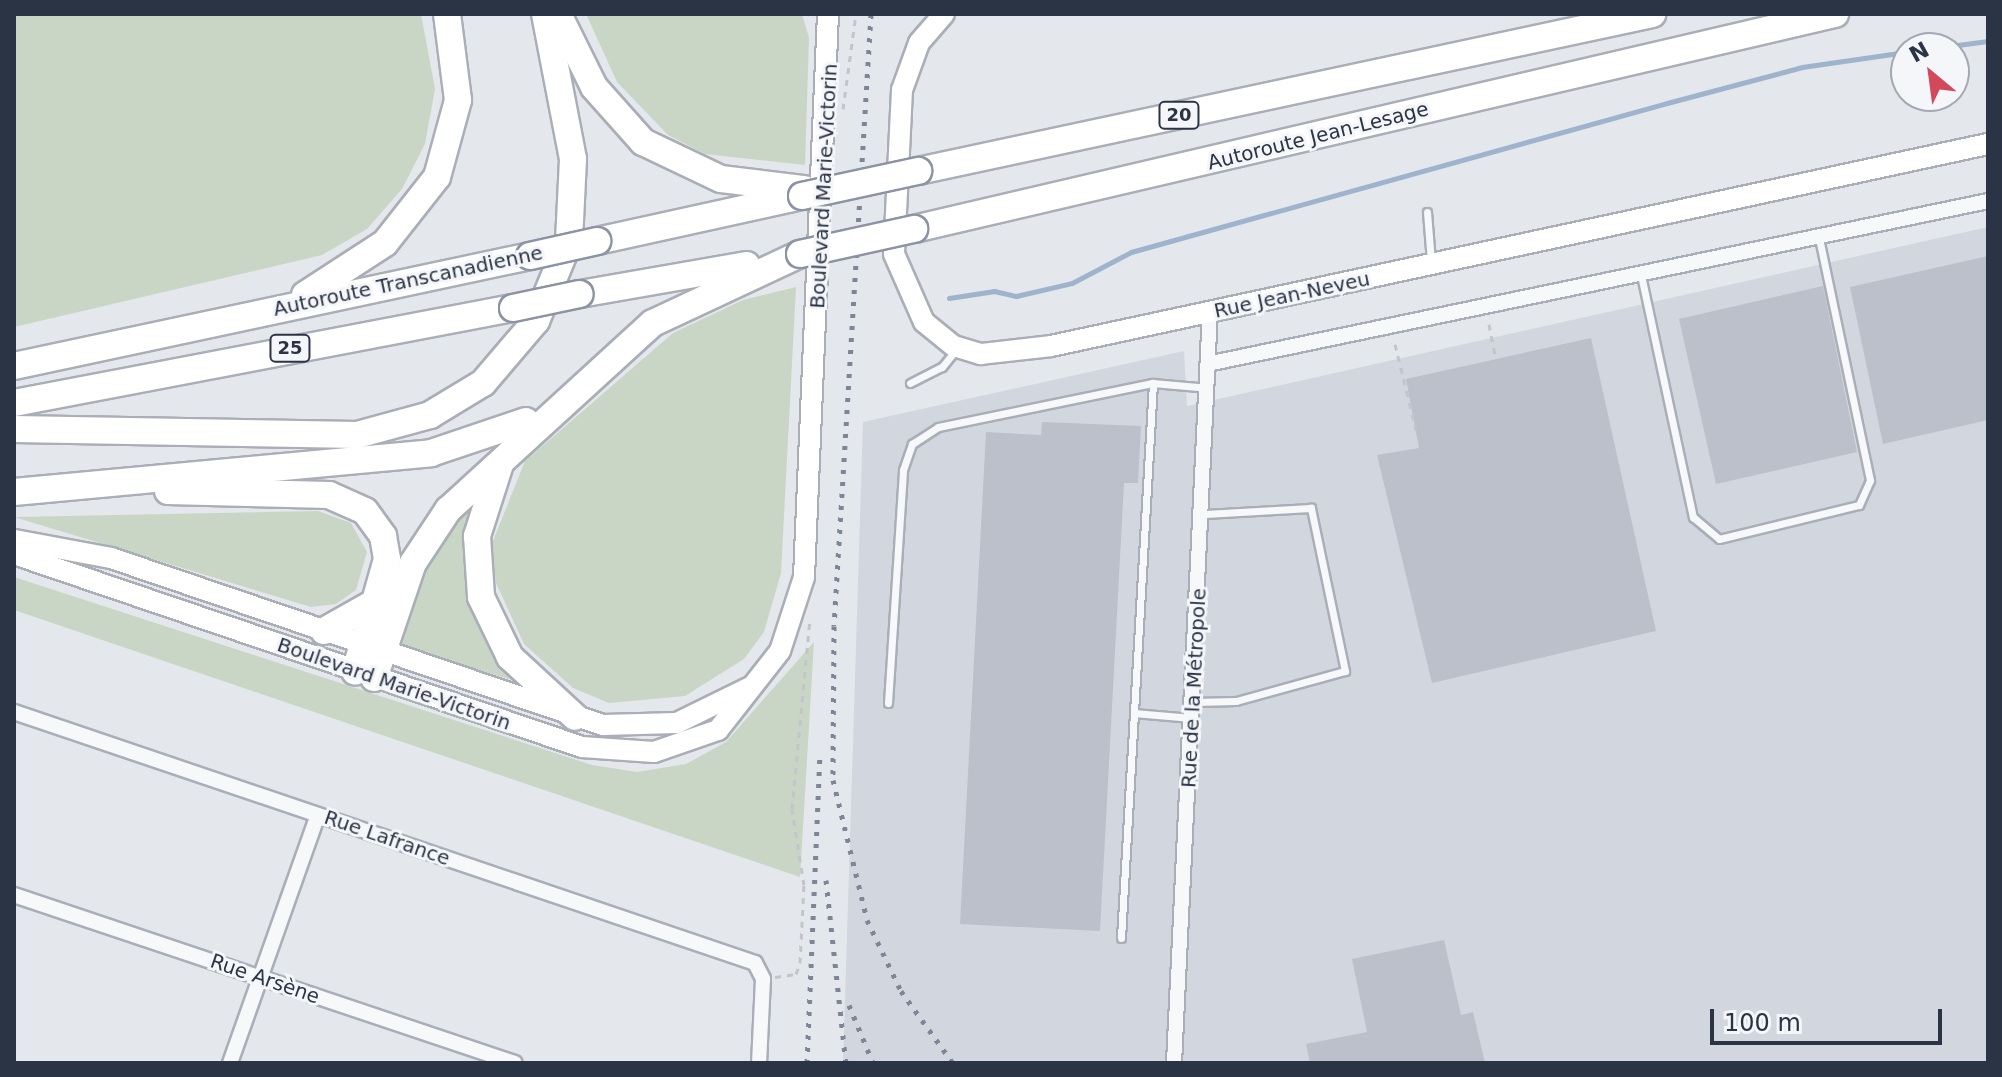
<!DOCTYPE html>
<meta charset="utf-8">
<style>
body{margin:0}
#map{position:relative;width:2002px;height:1077px;overflow:hidden;background:#e4e7ec;font-family:"DejaVu Sans",sans-serif}
div>[style]{position:absolute}
[style*='--x']{left:calc(var(--x)*1px);top:calc(var(--y)*1px);width:calc(var(--w)*1px);rotate:calc(var(--a)*1deg)}
.built>*{inset:0;background:#d2d6de}
.green>*{inset:0;background:#c9d6c5}
.stream>*{height:5px;margin:-2.5px;padding:0 2.5px;transform-origin:2.5px;border-radius:2.5px;background:#9fb4cc}
.building>*{inset:0;background:#bbc0ca}
.path>*{height:3px;margin-top:-1.5px;transform-origin:0;background:repeating-linear-gradient(90deg,#c2c5cb 0 6px,transparent 0 12px)}
.roads{filter:drop-shadow(2px 0 #a9aeb7) drop-shadow(-2px 0 #a9aeb7) drop-shadow(0 2px #a9aeb7) drop-shadow(0 -2px #a9aeb7)}
.lane>*{height:7px;margin:-3.5px;padding:0 3.5px;transform-origin:3.5px;border-radius:3.5px;background:#f7f8fa}
.street>*{height:14px;margin:-7px;padding:0 7px;transform-origin:7px;border-radius:7px;background:#f7f8fa}
.secondary>*{height:20px;margin:-10px;padding:0 10px;transform-origin:10px;border-radius:10px;background:#fff}
.highway>*{height:26px;margin:-13px;padding:0 13px;transform-origin:13px;border-radius:13px;background:#fff}
.rail>*{height:5px;margin-top:-2.5px;transform-origin:0;background:repeating-linear-gradient(90deg,#7d8696 0 4px,transparent 0 12px)}
.bridges{filter:drop-shadow(2px 0 #8b94a3) drop-shadow(-2px 0 #8b94a3) drop-shadow(0 2px #8b94a3) drop-shadow(0 -2px #8b94a3)}
.highway-bridge>*{height:26px;margin:-13px;padding:0 13px;transform-origin:13px;border-radius:13px;background:#fff}
span{translate:-50% -50%;white-space:nowrap;text-align:center;line-height:1.15;-webkit-text-stroke:6px #f4f6f9;paint-order:stroke}
.shield-label span{padding:2px 6px;background:#f4f6f9;border:2px solid;border-radius:6px;-webkit-text-stroke-width:0}
.shield-label{font-size:18px;color:#2b3445;font-weight:700}
.street-label{font-size:20px;color:#2b3445}
.frame{position:absolute;inset:0;border:16px solid #2b3445;pointer-events:none}
.north{position:absolute;left:1890px;top:32px;width:80px;height:80px;box-sizing:border-box;background:#f4f6f9;border:2px solid #a4a8b1;border-radius:50%;rotate:331deg;font-size:22px;font-weight:700;line-height:32px;text-align:center;color:#2b3445}
.north::after{content:'';display:block;margin:auto;width:28px;height:36px;background:#d1495b;clip-path:polygon(50% 0,100% 100%,50% 72%,0 100%)}
.scale{position:absolute;left:1710px;top:1009px;width:232px;height:36px;box-sizing:border-box;border:4px solid #2b3445;border-top:0;padding-left:10px;font-size:24px;line-height:28px;white-space:nowrap;color:#2b3445;-webkit-text-stroke:6px #f4f6f9;paint-order:stroke}
</style>
<div id="map">
<div class="built">
<i style="clip-path:polygon(1988px 227px,1988px 1063px,843px 1063px,863px 422px,1184px 351px,1187px 406px)"></i>
</div>
<div class="green">
<i style="clip-path:polygon(14px 14px,421px 14px,435px 89px,425px 144px,402px 189px,367px 229px,322px 255px,14px 327px)"></i>
<i style="clip-path:polygon(586px 14px,802px 14px,809px 38px,805px 165px,705px 154px,668px 135px,617px 82px)"></i>
<i style="clip-path:polygon(796px 287px,781px 573px,764px 632px,744px 659px,685px 696px,609px 703px,573px 688px,524px 644px,492px 574px,493px 541px,525px 461px,673px 333px,743px 300px)"></i>
<i style="clip-path:polygon(471px 501px,465px 566px,470px 600px,513px 680px,403px 648px,397px 637px,425px 557px)"></i>
<i style="clip-path:polygon(318px 511px,351px 523px,367px 552px,356px 590px,336px 604px,311px 607px,14px 517px)"></i>
<i style="clip-path:polygon(14px 577px,592px 765px,637px 772px,686px 764px,726px 742px,814px 642px,800px 877px,14px 610px)"></i>
</div>
<div class="stream">
<i style="--x:1935;--y:48;--w:53;--a:-7.5"></i>
<i style="--x:949;--y:298;--w:46;--a:-8.8"></i>
<i style="--x:994;--y:291;--w:23;--a:13"></i>
<i style="--x:1016;--y:296;--w:57;--a:-13.1"></i>
<i style="--x:1072;--y:283;--w:67;--a:-27.7"></i>
<i style="--x:1131;--y:252;--w:556;--a:-15.54"></i>
<i style="--x:1667;--y:103;--w:140;--a:-14.9"></i>
<i style="--x:1802;--y:67;--w:105;--a:-8.2"></i>
</div>
<div class="building">
<i style="clip-path:polygon(1988px 256px,1988px 420px,1883px 444px,1850px 287px)"></i>
<i style="clip-path:polygon(1823px 286px,1857px 452px,1716px 484px,1679px 319px)"></i>
<i style="clip-path:polygon(1591px 338px,1656px 631px,1432px 683px,1377px 455px,1419px 448px,1406px 379px)"></i>
<i style="clip-path:polygon(1042px 422px,1141px 426px,1138px 483px,1124px 483px,1100px 931px,960px 924px,986px 432px,1041px 435px)"></i>
<i style="clip-path:polygon(1444px 940px,1461px 1015px,1473px 1012px,1485px 1063px,1310px 1063px,1306px 1044px,1367px 1032px,1352px 959px)"></i>
</div>
<div class="path">
<i style="--x:843;--y:109;--w:96;--a:-82.2"></i>
<i style="--x:1489;--y:324;--w:36;--a:79"></i>
<i style="--x:1395;--y:344;--w:89;--a:76.3"></i>
<i style="--x:775;--y:977;--w:21;--a:-8"></i>
<i style="--x:796;--y:974;--w:12;--a:-70"></i>
<i style="--x:800;--y:963;--w:78;--a:-87.1"></i>
<i style="--x:804;--y:885;--w:77;--a:-99"></i>
<i style="--x:792;--y:809;--w:191;--a:-84.6"></i>
</div>
<div class="roads">
<div class="lane">
<i style="--x:1427;--y:212;--w:50;--a:85.4"></i>
<i style="--x:1641;--y:275;--w:248;--a:77.9"></i>
<i style="--x:1693;--y:517;--w:34;--a:40"></i>
<i style="--x:1719;--y:539;--w:144;--a:-13.7"></i>
<i style="--x:1859;--y:505;--w:27;--a:-66"></i>
<i style="--x:1870;--y:480;--w:248;--a:-101.9"></i>
<i style="--x:910;--y:383;--w:36;--a:-27"></i>
<i style="--x:942;--y:367;--w:22;--a:-51"></i>
<i style="--x:1194;--y:702;--w:42;--a:-1.4"></i>
<i style="--x:1236;--y:701;--w:113;--a:-15.4"></i>
<i style="--x:1345;--y:671;--w:167;--a:-101.8"></i>
<i style="--x:1311;--y:508;--w:107;--a:176.8"></i>
<i style="--x:888;--y:703;--w:233;--a:-86.3"></i>
<i style="--x:903;--y:470;--w:28;--a:-71"></i>
<i style="--x:912;--y:444;--w:31;--a:-33"></i>
<i style="--x:938;--y:427;--w:219;--a:-11.6"></i>
<i style="--x:1134;--y:713;--w:58;--a:4.9"></i>
<i style="--x:1121;--y:938;--w:556;--a:-86.7"></i>
<i style="--x:1153;--y:383;--w:56;--a:5.1"></i>
</div>
<div class="street">
<i style="--x:1212;--y:363;--w:793;--a:-11.79"></i>
<i style="--x:14;--y:712;--w:782;--a:18.71"></i>
<i style="--x:755;--y:963;--w:18;--a:63"></i>
<i style="--x:763;--y:979;--w:84;--a:92.7"></i>
<i style="--x:14;--y:895;--w:528;--a:18.54"></i>
<i style="--x:230;--y:1063;--w:263;--a:-70.5"></i>
<i style="--x:1174;--y:1063;--w:752;--a:-87.26"></i>
</div>
<div class="secondary">
<i style="--x:944;--y:14;--w:38;--a:131"></i>
<i style="--x:919;--y:43;--w:50;--a:109.9"></i>
<i style="--x:902;--y:90;--w:164;--a:92.8"></i>
<i style="--x:894;--y:254;--w:74;--a:66.2"></i>
<i style="--x:924;--y:322;--w:38;--a:39"></i>
<i style="--x:954;--y:346;--w:28;--a:17"></i>
<i style="--x:981;--y:354;--w:70;--a:-6.5"></i>
<i style="--x:1051;--y:346;--w:959;--a:-12.17"></i>
<i style="--x:14;--y:540;--w:99;--a:10.5"></i>
<i style="--x:111;--y:558;--w:520;--a:18.75"></i>
<i style="--x:603;--y:725;--w:74;--a:-1.5"></i>
<i style="--x:677;--y:723;--w:79;--a:-26.2"></i>
<i style="--x:14;--y:554;--w:600;--a:18.77"></i>
<i style="--x:582;--y:747;--w:72;--a:4"></i>
<i style="--x:654;--y:752;--w:68;--a:-19"></i>
<i style="--x:718;--y:730;--w:100;--a:-51.9"></i>
<i style="--x:780;--y:651;--w:78;--a:-72"></i>
<i style="--x:804;--y:577;--w:564;--a:-87.56"></i>
</div>
<div class="highway">
<i style="--x:558;--y:14;--w:81;--a:63.7"></i>
<i style="--x:594;--y:87;--w:74;--a:48.3"></i>
<i style="--x:643;--y:142;--w:86;--a:25.4"></i>
<i style="--x:721;--y:179;--w:84;--a:6.9"></i>
<i style="--x:918;--y:171;--w:751;--a:-12.07"></i>
<i style="--x:914;--y:229;--w:946;--a:-13.14"></i>
<i style="--x:597;--y:241;--w:205;--a:-12.4"></i>
<i style="--x:580;--y:294;--w:169;--a:-9.9"></i>
<i style="--x:305;--y:295;--w:95;--a:-33"></i>
<i style="--x:385;--y:243;--w:84;--a:-51.8"></i>
<i style="--x:437;--y:177;--w:80;--a:-74.7"></i>
<i style="--x:458;--y:100;--w:87;--a:-97.3"></i>
<i style="--x:14;--y:366;--w:528;--a:-12.03"></i>
<i style="--x:14;--y:403;--w:508;--a:-10.78"></i>
<i style="--x:14;--y:429;--w:343;--a:1"></i>
<i style="--x:357;--y:435;--w:76;--a:-15.3"></i>
<i style="--x:430;--y:415;--w:62;--a:-31.1"></i>
<i style="--x:483;--y:383;--w:82;--a:-49.5"></i>
<i style="--x:536;--y:321;--w:87;--a:-67.6"></i>
<i style="--x:569;--y:241;--w:82;--a:-87.2"></i>
<i style="--x:573;--y:159;--w:148;--a:-100.9"></i>
<i style="--x:500;--y:464;--w:76;--a:107.7"></i>
<i style="--x:477;--y:536;--w:61;--a:86.2"></i>
<i style="--x:481;--y:597;--w:67;--a:64.2"></i>
<i style="--x:510;--y:657;--w:88;--a:42.7"></i>
<i style="--x:168;--y:491;--w:161;--a:1.4"></i>
<i style="--x:329;--y:495;--w:39;--a:24"></i>
<i style="--x:365;--y:511;--w:31;--a:54"></i>
<i style="--x:383;--y:536;--w:23;--a:80"></i>
<i style="--x:387;--y:559;--w:117;--a:105.8"></i>
<i style="--x:14;--y:492;--w:419;--a:-5.3"></i>
<i style="--x:431;--y:453;--w:100;--a:-18.6"></i>
<i style="--x:324;--y:631;--w:61;--a:-29.5"></i>
<i style="--x:374;--y:678;--w:121;--a:-71.3"></i>
<i style="--x:413;--y:563;--w:64;--a:-56.6"></i>
<i style="--x:448;--y:510;--w:277;--a:-42.4"></i>
<i style="--x:653;--y:323;--w:162;--a:-25.1"></i>
</div>
</div>
<div class="rail">
<i style="--x:871;--y:14;--w:613;--a:93.46"></i>
<i style="--x:834;--y:626;--w:154;--a:90.4"></i>
<i style="--x:833;--y:780;--w:144;--a:76.3"></i>
<i style="--x:867;--y:920;--w:79;--a:64.4"></i>
<i style="--x:901;--y:991;--w:89;--a:54.2"></i>
<i style="--x:826;--y:880;--w:184;--a:83.8"></i>
<i style="--x:849;--y:1005;--w:63;--a:67.5"></i>
<i style="--x:807;--y:1063;--w:308;--a:-87.6"></i>
</div>
<div class="bridges">
<div class="highway-bridge">
<i style="--x:802;--y:196;--w:119;--a:-12.2"></i>
<i style="--x:800;--y:254;--w:117;--a:-12.4"></i>
<i style="--x:530;--y:256;--w:69;--a:-12.6"></i>
<i style="--x:513;--y:308;--w:68;--a:-11.8"></i>
</div>
</div>
<div class="shield-label">
<span style="left:1179px;top:115px">20</span>
<span style="left:290px;top:348px">25</span>
</div>
<div class="street-label">
<span style="left:1318px;top:136px;rotate:-14deg">Autoroute Jean-Lesage</span>
<span style="left:824px;top:186px;rotate:-87deg">Boulevard Marie-Victorin</span>
<span style="left:408px;top:281px;rotate:-12deg">Autoroute Transcanadienne</span>
<span style="left:1292px;top:295px;rotate:-12deg">Rue Jean-Neveu</span>
<span style="left:394px;top:684px;rotate:19deg">Boulevard Marie-Victorin</span>
<span style="left:1194px;top:688px;rotate:-87deg">Rue de la Métropole</span>
<span style="left:387px;top:838px;rotate:19deg">Rue Lafrance</span>
<span style="left:265px;top:979px;rotate:19deg">Rue Arsène</span>
</div>
<div class="frame"></div>
<div class="north">N</div>
<div class="scale">100 m</div>
</div>
